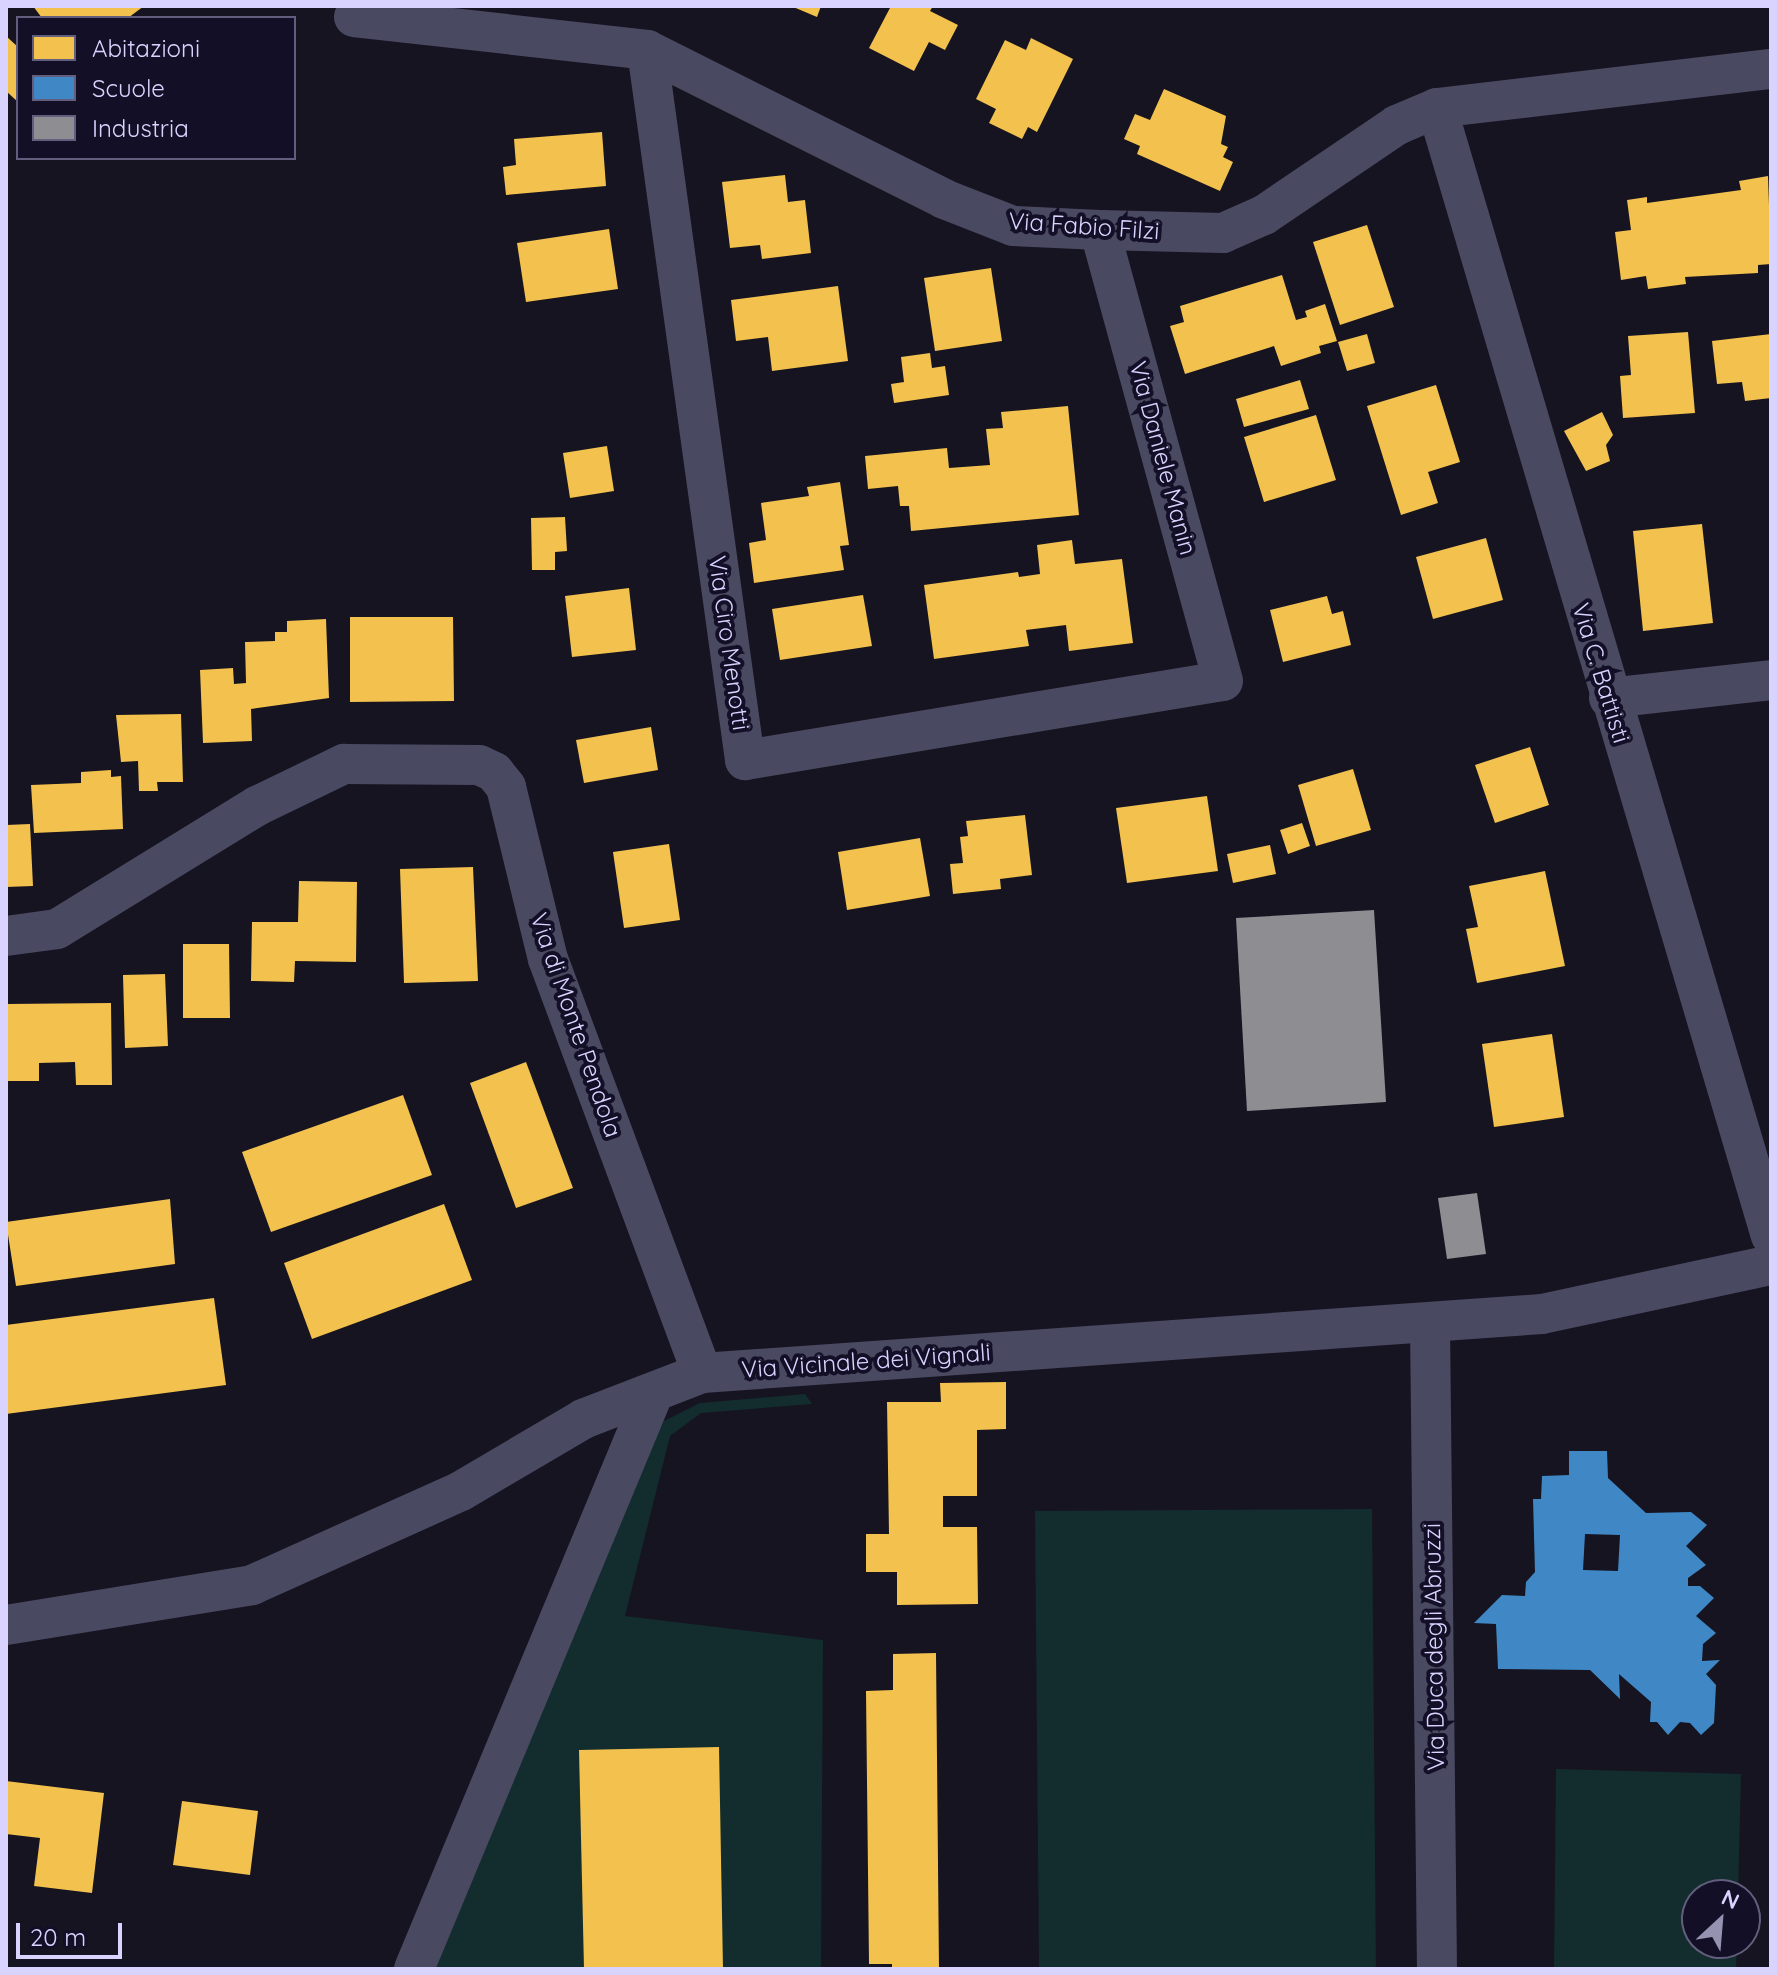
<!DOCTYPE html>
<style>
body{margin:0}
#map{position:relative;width:1777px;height:1975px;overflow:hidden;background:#161421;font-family:Quicksand,sans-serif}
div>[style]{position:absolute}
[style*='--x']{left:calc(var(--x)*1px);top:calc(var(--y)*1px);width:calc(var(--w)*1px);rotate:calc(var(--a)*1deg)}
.green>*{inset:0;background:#132c2d}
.homes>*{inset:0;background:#f2c14e}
.schools>*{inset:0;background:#3f88c5}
.industry>*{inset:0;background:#8d8d92}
.minor>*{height:40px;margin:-20px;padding:0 20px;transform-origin:20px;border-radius:20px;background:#4a4962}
span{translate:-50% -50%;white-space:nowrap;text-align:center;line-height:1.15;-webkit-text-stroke:8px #130f26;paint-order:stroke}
.street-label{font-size:24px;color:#d9d4ff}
.frame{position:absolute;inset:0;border:8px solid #d9d4ff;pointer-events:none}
.legend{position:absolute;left:16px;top:16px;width:280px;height:144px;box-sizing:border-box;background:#130f26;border:2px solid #625e7d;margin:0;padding:10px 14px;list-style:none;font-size:24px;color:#d9d4ff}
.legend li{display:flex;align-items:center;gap:16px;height:40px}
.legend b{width:40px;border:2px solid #625e7d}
.north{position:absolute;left:1681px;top:1879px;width:80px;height:80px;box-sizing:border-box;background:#130f26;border:2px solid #625e7d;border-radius:50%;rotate:26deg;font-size:22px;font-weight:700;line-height:32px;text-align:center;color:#d9d4ff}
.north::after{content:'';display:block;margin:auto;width:28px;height:36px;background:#9591b1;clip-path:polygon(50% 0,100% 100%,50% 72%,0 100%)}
.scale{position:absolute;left:16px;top:1923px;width:106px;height:36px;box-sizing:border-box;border:4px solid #d9d4ff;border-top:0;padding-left:10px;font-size:24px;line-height:28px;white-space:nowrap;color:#d9d4ff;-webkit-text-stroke:6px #130f26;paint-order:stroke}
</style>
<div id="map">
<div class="green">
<i style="clip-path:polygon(805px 1394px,812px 1404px,701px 1413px,670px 1436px,625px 1616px,823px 1640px,821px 1969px,428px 1969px,646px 1430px,700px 1403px)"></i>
<i style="clip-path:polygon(1372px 1509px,1376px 1969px,1039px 1969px,1035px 1511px)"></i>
<i style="clip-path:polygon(1556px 1769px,1741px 1774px,1738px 1895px,1697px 1895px,1697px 1943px,1737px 1943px,1736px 1969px,1554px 1969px)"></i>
</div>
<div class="homes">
<i style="clip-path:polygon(33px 6px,144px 6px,128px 18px,42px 18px)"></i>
<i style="clip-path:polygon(791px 6px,821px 6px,817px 17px)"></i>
<i style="clip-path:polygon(891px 6px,933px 6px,930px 11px,958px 25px,945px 50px,929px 42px,914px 71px,869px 48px)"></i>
<i style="clip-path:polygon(6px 36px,18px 47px,18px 102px,6px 91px)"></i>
<i style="clip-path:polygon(1031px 38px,1073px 59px,1037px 132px,1028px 127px,1022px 139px,989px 123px,996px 109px,976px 99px,1005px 40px,1026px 50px)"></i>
<i style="clip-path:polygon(1164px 89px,1226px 116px,1221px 144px,1228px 147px,1223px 157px,1233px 162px,1220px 191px,1137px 154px,1140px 146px,1124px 139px,1135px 114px,1150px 120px)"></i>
<i style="clip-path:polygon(602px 132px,606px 186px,506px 195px,503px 167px,516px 165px,514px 139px)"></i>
<i style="clip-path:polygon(785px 175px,788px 202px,805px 200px,811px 253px,762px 259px,760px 245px,730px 248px,722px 182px)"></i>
<i style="clip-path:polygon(1768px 176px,1771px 264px,1758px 265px,1758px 273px,1685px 277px,1686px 284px,1648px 289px,1646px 276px,1621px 280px,1615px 232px,1631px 230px,1627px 200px,1647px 197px,1647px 203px,1741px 190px,1739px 181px)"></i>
<i style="clip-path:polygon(1367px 225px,1394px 307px,1340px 325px,1313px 242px)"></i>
<i style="clip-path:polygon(609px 229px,618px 289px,526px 302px,517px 243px)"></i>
<i style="clip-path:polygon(991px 268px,1002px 341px,935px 351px,924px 278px)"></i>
<i style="clip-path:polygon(1282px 275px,1296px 320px,1307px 317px,1305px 311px,1325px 304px,1337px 341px,1319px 346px,1321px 353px,1281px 366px,1274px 346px,1185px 374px,1170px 326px,1184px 322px,1180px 306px)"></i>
<i style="clip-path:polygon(838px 286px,848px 361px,772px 371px,768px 337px,736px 341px,731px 300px)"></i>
<i style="clip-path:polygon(1688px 332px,1695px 413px,1623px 418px,1620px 376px,1631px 375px,1628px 336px)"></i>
<i style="clip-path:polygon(1367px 334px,1375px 363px,1347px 371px,1338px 342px)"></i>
<i style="clip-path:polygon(1771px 334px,1771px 398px,1745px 401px,1742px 382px,1717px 384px,1712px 341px)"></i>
<i style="clip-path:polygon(930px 353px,932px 368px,945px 366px,949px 395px,894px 403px,891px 384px,904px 382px,901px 357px)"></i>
<i style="clip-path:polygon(1300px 380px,1309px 409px,1244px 427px,1236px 399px)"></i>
<i style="clip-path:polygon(1436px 385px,1460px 462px,1428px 472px,1438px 503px,1401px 515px,1367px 406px)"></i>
<i style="clip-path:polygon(1068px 406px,1079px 515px,911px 531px,909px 506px,900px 506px,898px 486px,868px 489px,865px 456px,947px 448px,949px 468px,990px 465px,986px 429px,1003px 428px,1001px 412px)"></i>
<i style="clip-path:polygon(1602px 412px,1613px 435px,1606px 445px,1610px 461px,1586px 471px,1564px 431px)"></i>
<i style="clip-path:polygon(1316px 415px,1336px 480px,1264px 502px,1244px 437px)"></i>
<i style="clip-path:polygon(607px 446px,614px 491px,570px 498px,563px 453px)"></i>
<i style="clip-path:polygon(840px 482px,849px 545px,840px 546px,844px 570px,754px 583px,749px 543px,766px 540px,761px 503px,809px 496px,807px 487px)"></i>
<i style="clip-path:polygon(565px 517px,567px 551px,555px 552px,555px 570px,532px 570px,531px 518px)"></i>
<i style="clip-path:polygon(1702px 524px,1713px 623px,1643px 631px,1633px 531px)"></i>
<i style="clip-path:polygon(1486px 538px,1503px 600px,1433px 619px,1416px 557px)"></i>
<i style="clip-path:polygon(1072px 540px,1075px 564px,1122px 559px,1133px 643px,1069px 651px,1066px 625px,1026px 630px,1029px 646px,934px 659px,924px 585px,1018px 572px,1019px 577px,1040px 574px,1037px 545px)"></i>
<i style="clip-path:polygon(629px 588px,636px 650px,572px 657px,565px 596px)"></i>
<i style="clip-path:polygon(863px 595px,872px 646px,780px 660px,772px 609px)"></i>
<i style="clip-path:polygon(1327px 596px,1332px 614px,1343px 611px,1351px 645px,1283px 662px,1270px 610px)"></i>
<i style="clip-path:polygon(350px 617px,453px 617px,454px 701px,350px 702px)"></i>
<i style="clip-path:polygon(326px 619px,329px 698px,251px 709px,252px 741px,203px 743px,200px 670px,233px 668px,234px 684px,246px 683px,245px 642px,275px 641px,275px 632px,287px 632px,287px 621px)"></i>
<i style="clip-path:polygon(181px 714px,183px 782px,157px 782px,158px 791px,139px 791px,138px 761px,121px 762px,116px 715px)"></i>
<i style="clip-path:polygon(651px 727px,658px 770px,584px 783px,576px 740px)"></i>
<i style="clip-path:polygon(1530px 747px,1549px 805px,1495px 823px,1475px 765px)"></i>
<i style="clip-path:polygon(1353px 769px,1371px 830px,1316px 846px,1298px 785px)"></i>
<i style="clip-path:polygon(111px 770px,111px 777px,121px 776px,123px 829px,34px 833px,31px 785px,81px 783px,81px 772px)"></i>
<i style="clip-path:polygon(1207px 796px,1218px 871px,1127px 883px,1116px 808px)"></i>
<i style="clip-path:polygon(1025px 815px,1032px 875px,1000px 879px,1001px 889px,953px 894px,950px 864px,963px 863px,960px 837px,968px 836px,966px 821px)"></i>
<i style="clip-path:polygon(1302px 823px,1310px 846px,1288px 854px,1280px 830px)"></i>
<i style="clip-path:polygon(30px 824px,33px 886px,6px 887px,6px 825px)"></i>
<i style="clip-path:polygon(920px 838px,930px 896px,847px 910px,838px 852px)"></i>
<i style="clip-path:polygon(669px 844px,680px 920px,624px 928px,613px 852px)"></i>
<i style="clip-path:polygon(1270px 845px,1276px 874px,1233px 883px,1227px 854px)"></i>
<i style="clip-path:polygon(473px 867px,478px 981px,404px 983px,400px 869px)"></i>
<i style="clip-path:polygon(1545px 871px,1565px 966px,1477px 983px,1466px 929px,1478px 927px,1469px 886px)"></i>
<i style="clip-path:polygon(299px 881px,357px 882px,356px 962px,295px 961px,294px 982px,251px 981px,252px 922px,298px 922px)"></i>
<i style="clip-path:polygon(183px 944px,229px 944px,230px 1018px,183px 1018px)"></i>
<i style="clip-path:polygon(165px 974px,168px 1046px,125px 1048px,123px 975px)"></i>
<i style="clip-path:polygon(111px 1003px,112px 1085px,76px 1085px,75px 1062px,39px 1063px,39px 1081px,7px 1081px,6px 1004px)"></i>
<i style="clip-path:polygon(1552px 1034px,1564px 1117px,1494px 1127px,1482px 1044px)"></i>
<i style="clip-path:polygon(526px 1062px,573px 1188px,516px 1208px,470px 1083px)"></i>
<i style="clip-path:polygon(403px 1095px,432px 1175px,271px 1232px,242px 1152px)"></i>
<i style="clip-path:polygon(170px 1199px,175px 1264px,16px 1286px,6px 1222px)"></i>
<i style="clip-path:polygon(444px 1204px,472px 1280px,312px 1339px,284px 1263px)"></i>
<i style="clip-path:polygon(214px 1298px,226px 1385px,6px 1414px,6px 1325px)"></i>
<i style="clip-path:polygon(1006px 1382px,1006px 1429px,977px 1430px,977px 1496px,943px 1496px,943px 1527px,977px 1527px,978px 1604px,897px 1605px,897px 1572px,866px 1572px,866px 1534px,889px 1534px,887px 1402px,941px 1402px,940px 1383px)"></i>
<i style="clip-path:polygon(936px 1653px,939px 1969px,892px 1969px,892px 1964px,869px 1964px,866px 1691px,893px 1690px,893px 1654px)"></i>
<i style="clip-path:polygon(719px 1747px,723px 1969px,584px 1969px,579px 1750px)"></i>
<i style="clip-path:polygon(6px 1781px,104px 1793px,92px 1893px,34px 1886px,40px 1838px,6px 1834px)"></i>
<i style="clip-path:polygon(182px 1801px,258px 1811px,250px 1875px,173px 1865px)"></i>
</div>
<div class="schools">
<i style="clip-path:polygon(evenodd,1569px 1451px,1607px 1451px,1608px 1478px,1646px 1513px,1691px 1512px,1707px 1525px,1686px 1546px,1706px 1565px,1688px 1578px,1688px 1586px,1700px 1586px,1714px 1598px,1696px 1616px,1716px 1633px,1703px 1644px,1702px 1661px,1720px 1660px,1706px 1674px,1716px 1685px,1714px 1723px,1701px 1735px,1690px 1723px,1680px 1722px,1668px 1735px,1657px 1722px,1650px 1722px,1651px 1702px,1619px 1674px,1620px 1699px,1590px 1670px,1498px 1669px,1496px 1624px,1474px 1623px,1502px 1595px,1525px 1596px,1526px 1582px,1535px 1572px,1533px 1499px,1541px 1499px,1542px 1476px,1569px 1475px,1569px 1451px,1585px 1534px,1620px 1535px,1618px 1571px,1583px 1570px,1585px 1534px)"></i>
</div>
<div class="industry">
<i style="clip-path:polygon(1374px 910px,1386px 1102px,1247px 1111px,1236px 918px)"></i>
<i style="clip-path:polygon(1477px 1193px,1486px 1254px,1447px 1259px,1438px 1198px)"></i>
</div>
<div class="minor">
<i style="--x:354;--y:17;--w:295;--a:6.4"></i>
<i style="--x:647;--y:50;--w:332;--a:26.6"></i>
<i style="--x:944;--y:199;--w:74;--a:21.4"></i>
<i style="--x:1013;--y:226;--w:87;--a:2.6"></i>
<i style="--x:1100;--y:230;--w:123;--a:1.4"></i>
<i style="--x:1223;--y:233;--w:45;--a:-23.7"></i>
<i style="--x:1264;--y:215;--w:161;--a:-34.1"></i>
<i style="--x:1397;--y:125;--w:43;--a:-23"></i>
<i style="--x:1437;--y:108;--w:336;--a:-6.7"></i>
<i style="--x:647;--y:50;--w:717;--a:82.14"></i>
<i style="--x:745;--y:760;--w:484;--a:-9.4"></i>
<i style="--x:1223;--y:681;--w:467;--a:-105.3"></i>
<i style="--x:1437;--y:108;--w:1176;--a:73.51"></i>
<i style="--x:1609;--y:698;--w:163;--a:-6.3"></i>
<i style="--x:6;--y:936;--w:51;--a:-7.8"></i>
<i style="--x:57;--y:929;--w:235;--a:-31.6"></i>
<i style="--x:257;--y:806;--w:97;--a:-25.8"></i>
<i style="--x:344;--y:764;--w:135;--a:0.4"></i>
<i style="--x:479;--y:765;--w:17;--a:25"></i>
<i style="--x:494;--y:772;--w:19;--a:51"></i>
<i style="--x:506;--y:787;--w:177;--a:76.3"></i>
<i style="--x:548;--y:959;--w:442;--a:69.6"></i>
<i style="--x:1430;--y:1324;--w:645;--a:89.38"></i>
<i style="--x:6;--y:1625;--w:249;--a:-9.2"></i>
<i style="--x:252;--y:1585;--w:229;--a:-24.2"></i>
<i style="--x:461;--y:1491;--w:142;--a:-30.5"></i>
<i style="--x:583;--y:1419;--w:128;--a:-21.1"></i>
<i style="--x:702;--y:1373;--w:842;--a:-4.02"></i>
<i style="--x:1542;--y:1314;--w:234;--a:-12.1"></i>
<i style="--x:414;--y:1969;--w:625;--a:-67.42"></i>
</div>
<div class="street-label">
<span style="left:1084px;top:226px;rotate:4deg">Via Fabio Filzi</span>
<span style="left:1163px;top:458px;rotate:75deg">Via Daniele Manin</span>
<span style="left:729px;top:643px;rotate:82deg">Via Ciro Menotti</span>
<span style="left:1601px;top:673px;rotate:73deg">Via C. Battisti</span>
<span style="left:576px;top:1025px;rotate:71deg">Via di Monte Pendola</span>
<span style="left:866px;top:1361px;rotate:-4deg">Via Vicinale dei Vignali</span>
<span style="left:1434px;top:1647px;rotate:-91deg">Via Duca degli Abruzzi</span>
</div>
<div class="frame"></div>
<ul class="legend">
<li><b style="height:22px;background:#f2c14e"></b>Abitazioni</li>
<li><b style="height:22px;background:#3f88c5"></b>Scuole</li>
<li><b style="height:22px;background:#8d8d92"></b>Industria</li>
</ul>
<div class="north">N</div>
<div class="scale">20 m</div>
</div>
